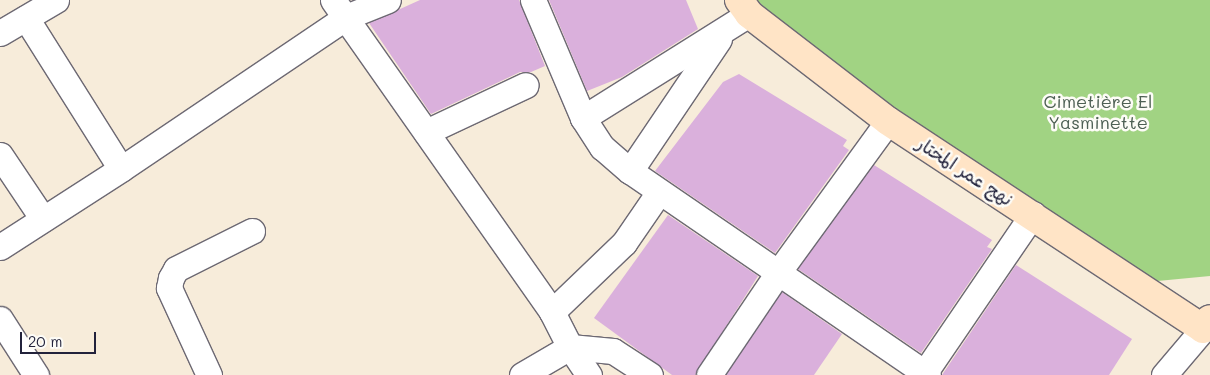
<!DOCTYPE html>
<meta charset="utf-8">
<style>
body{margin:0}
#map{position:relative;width:1210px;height:375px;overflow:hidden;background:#f7ecda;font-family:Mali,"Playpen Sans Arabic",sans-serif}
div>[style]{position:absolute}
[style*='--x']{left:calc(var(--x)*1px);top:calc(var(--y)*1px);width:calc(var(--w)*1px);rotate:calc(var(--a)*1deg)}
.green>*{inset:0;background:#a1d383}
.building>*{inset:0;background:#dab0dc}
.roads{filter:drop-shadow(1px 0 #6d6973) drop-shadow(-1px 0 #6d6973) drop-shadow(0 1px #6d6973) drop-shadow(0 -1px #6d6973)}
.street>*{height:25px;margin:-12.5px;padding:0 12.5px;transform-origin:12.5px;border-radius:12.5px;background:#fff}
.secondary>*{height:28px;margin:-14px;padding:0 14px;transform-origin:14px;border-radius:14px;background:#ffe4c6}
span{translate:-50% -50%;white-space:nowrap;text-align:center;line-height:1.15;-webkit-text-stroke:5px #fdfcf7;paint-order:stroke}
.park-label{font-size:18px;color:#4e6054}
.street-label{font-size:18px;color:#22223b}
.scale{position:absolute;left:20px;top:332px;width:76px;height:22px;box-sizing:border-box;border:2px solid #22223b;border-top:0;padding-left:6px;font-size:15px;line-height:18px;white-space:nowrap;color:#22223b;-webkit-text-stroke:4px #fdfcf7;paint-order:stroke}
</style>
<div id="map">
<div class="green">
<i style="clip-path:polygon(757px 0,1210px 0,1210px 276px,1147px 282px,796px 39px)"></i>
</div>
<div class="building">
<i style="clip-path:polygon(420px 0,519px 0,545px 66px,531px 72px,520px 72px,431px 114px,369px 23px)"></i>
<i style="clip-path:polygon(549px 0,686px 0,698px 29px,622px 77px,587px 91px)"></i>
<i style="clip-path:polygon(739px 74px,847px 140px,843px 146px,849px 150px,775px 253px,655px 171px,723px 82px)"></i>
<i style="clip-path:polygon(874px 165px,992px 240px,987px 247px,992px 249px,921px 353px,798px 269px)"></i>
<i style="clip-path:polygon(668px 215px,758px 276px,695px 375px,672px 375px,594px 318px)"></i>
<i style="clip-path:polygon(1016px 265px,1132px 339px,1109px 375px,942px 375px)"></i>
<i style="clip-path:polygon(782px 292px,842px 334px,814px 375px,726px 375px)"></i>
</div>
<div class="roads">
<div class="street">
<i style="--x:333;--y:0;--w:381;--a:54.9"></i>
<i style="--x:552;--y:312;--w:39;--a:63"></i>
<i style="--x:570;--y:347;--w:34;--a:56"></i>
<i style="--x:533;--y:0;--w:128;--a:67"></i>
<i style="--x:583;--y:118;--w:35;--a:57"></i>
<i style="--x:602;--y:147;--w:37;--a:41"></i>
<i style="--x:630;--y:171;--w:361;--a:34.4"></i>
<i style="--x:26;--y:18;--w:178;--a:57.8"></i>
<i style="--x:0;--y:33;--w:65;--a:-30.5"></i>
<i style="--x:583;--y:118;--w:196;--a:-32.1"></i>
<i style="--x:426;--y:132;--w:110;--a:-25.2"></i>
<i style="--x:0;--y:155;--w:77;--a:56.1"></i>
<i style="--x:630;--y:171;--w:159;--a:-56"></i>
<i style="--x:0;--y:247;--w:144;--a:-32.8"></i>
<i style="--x:121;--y:169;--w:272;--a:-34"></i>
<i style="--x:346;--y:17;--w:45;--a:-22"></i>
<i style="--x:552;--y:312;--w:100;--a:-43.8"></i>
<i style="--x:624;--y:243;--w:62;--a:-55.5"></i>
<i style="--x:0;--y:319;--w:67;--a:57.3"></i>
<i style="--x:209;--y:375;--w:96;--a:-114.7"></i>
<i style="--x:169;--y:288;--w:10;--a:-79"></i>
<i style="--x:171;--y:278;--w:10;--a:-61"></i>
<i style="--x:176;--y:269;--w:85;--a:-26.6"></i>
<i style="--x:522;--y:375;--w:56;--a:-30.3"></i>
<i style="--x:570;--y:347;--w:43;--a:5.3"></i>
<i style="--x:613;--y:351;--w:44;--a:33"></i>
<i style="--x:709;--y:375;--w:122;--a:-56"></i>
<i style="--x:777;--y:274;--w:189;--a:-54"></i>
<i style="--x:923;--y:375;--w:195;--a:-55.7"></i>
<i style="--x:1164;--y:375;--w:60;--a:-49.7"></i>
</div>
<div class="secondary">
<i style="--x:739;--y:0;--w:17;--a:54"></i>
<i style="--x:749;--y:14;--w:175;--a:37.6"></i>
<i style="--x:888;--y:121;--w:377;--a:33.4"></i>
<i style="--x:1203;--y:329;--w:12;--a:-55"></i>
</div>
</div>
<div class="park-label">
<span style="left:1098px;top:112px">Cimetière El<br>Yasminette</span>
</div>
<div class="street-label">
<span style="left:965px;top:171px;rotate:33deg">نهج عمر المختار</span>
</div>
<div class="scale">20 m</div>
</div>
